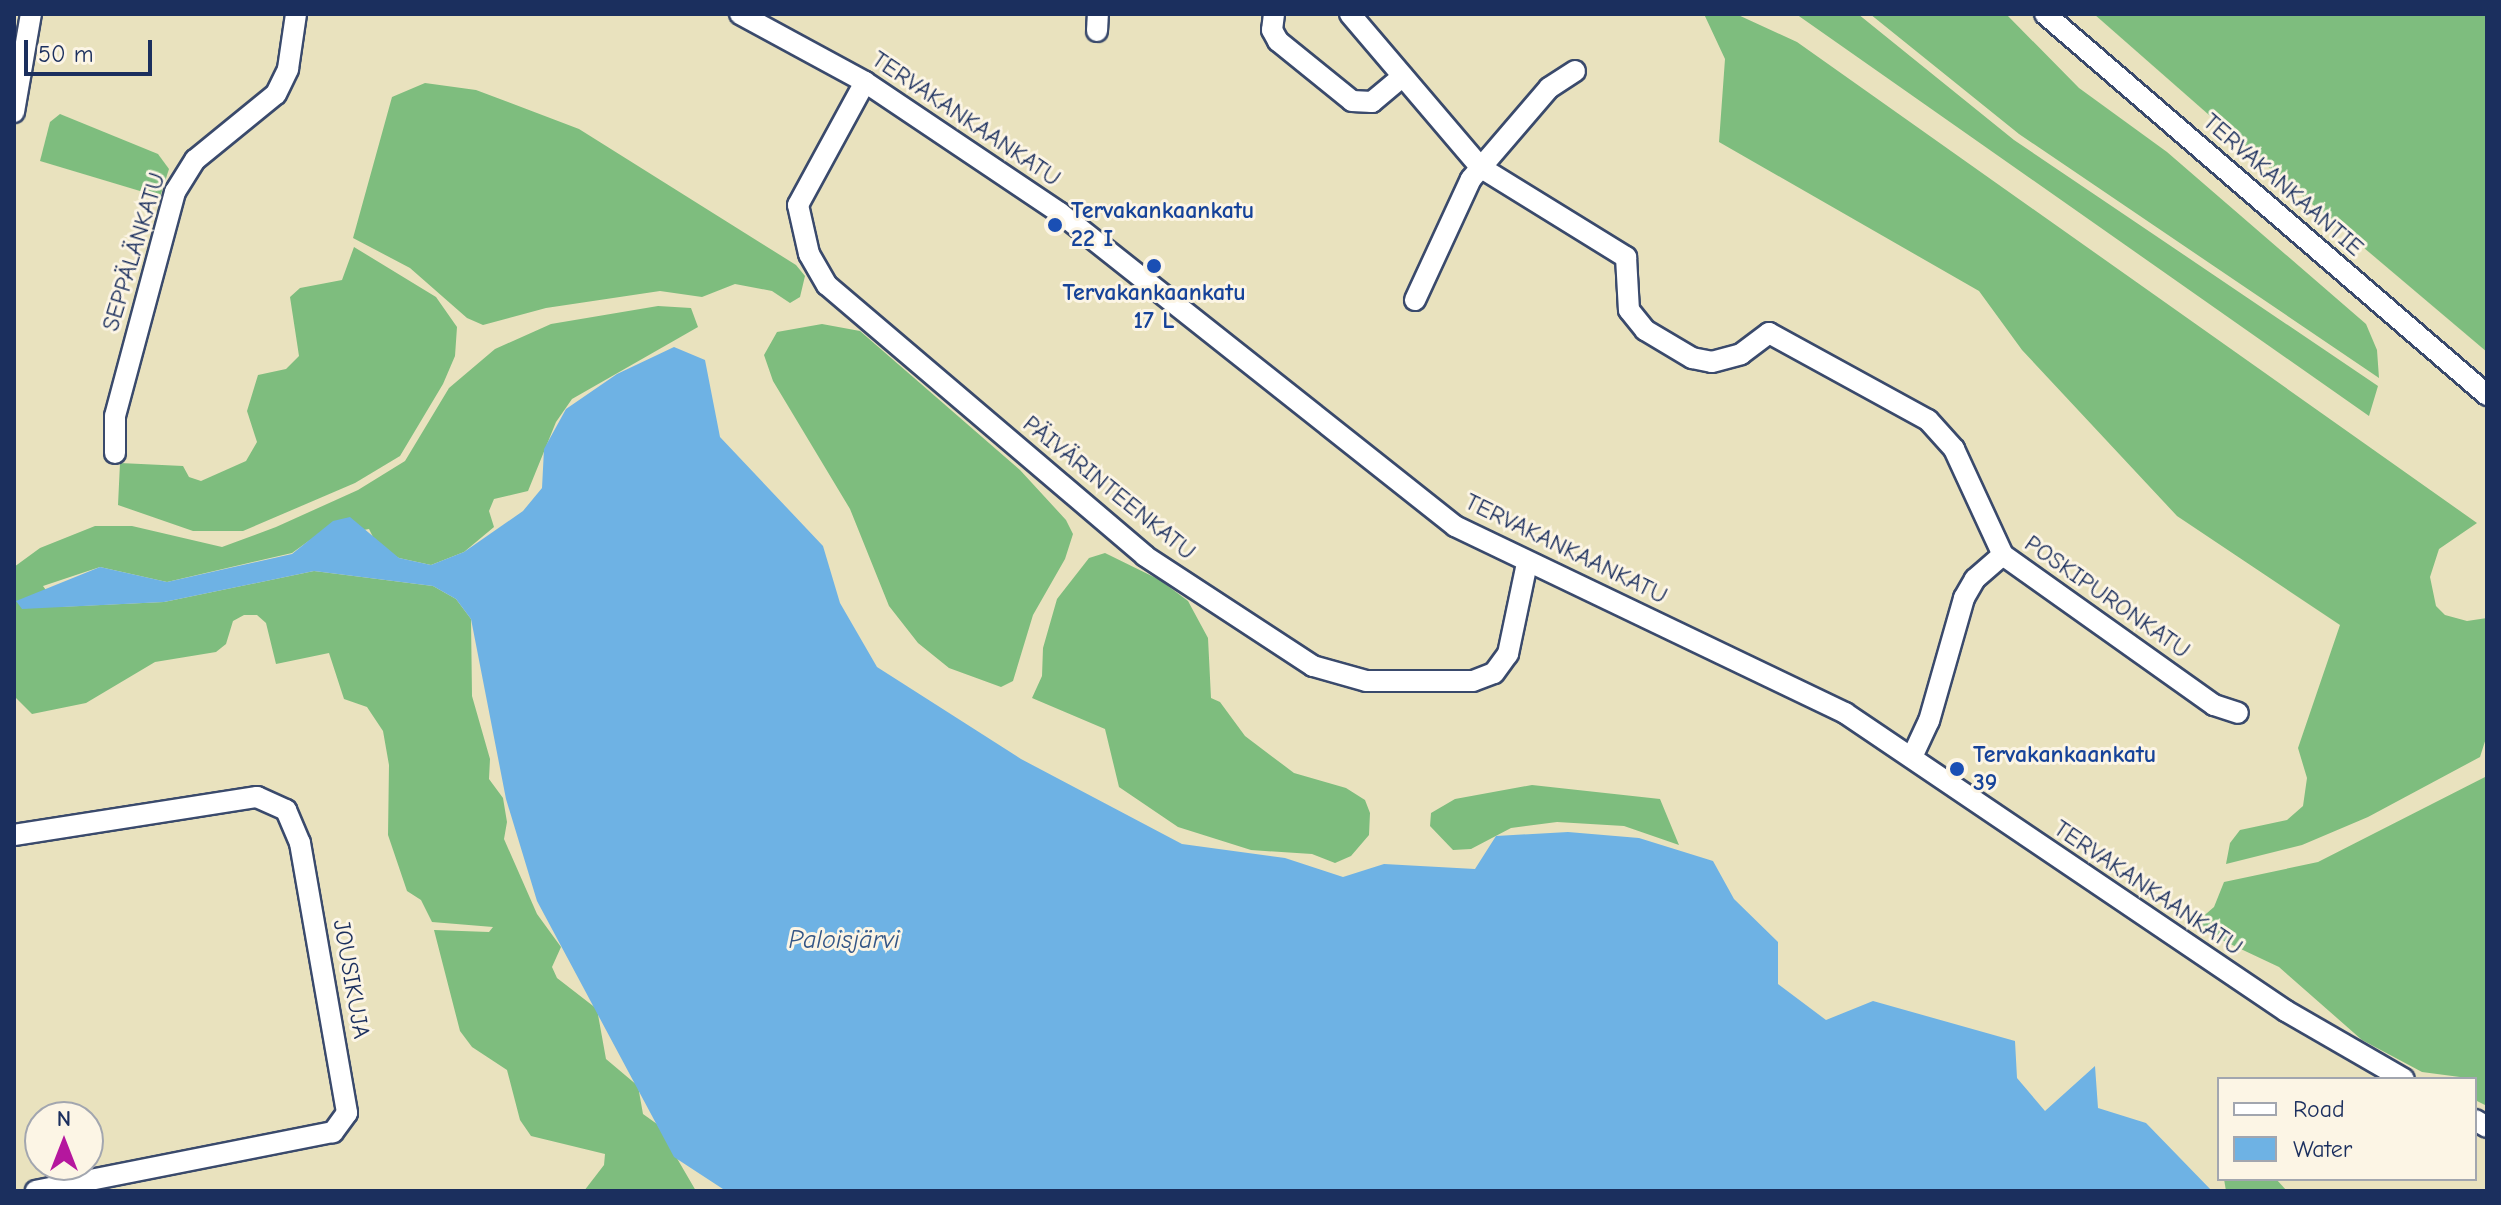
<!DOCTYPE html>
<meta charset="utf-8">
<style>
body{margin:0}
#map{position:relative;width:2501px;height:1205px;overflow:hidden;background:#e9e2be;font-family:"Comic Neue",sans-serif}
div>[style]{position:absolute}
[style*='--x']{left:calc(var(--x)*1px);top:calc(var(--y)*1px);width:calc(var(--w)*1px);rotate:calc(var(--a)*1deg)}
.forest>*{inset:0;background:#7ebd7e}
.water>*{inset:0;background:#6eb2e4}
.roads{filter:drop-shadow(2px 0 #3a4a6c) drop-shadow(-2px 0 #3a4a6c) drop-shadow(0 2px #3a4a6c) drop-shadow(0 -2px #3a4a6c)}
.minor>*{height:20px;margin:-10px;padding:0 10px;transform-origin:10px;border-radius:10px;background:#fff}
.dots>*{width:22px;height:22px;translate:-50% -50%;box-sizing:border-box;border:4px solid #fcf5e5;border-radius:50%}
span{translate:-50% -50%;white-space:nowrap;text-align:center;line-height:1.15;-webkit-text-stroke:6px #fcf5e5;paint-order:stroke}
.street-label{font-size:24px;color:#1b2f5e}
.transit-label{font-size:24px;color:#164399;font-weight:700}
.left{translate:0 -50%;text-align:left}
.water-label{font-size:26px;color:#345686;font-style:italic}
.frame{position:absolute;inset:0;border:16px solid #1b2f5e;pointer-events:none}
.legend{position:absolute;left:2217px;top:1077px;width:260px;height:104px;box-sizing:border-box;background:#fcf5e5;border:2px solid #a2a6af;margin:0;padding:10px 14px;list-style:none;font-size:24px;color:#1b2f5e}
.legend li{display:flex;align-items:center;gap:16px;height:40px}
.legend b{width:40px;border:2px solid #a2a6af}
.north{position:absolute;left:24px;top:1101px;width:80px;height:80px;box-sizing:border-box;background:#fcf5e5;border:2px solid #a2a6af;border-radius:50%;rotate:0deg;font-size:22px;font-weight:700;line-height:32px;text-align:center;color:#1b2f5e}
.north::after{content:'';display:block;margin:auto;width:28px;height:36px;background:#b5179e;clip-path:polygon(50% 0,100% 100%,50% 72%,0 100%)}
.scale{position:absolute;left:24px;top:40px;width:128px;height:36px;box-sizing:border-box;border:4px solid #1b2f5e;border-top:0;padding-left:10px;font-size:24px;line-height:28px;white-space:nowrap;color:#1b2f5e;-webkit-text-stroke:6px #fcf5e5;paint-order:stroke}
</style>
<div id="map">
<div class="forest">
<i style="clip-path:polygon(1704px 14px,1736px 14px,1797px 42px,2477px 523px,2439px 549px,2430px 577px,2436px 606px,2445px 615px,2467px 621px,2487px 618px,2487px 735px,2480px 757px,2368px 817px,2302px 845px,2226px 864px,2230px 843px,2240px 830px,2287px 820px,2303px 806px,2307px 778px,2298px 748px,2340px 625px,2177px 516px,2022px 350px,1979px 291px,1719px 142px,1725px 59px)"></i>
<i style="clip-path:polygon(1796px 14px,1858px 14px,2014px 140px,2378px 386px,2369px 416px)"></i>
<i style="clip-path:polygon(1870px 14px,2006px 14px,2079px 88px,2167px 152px,2366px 324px,2377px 350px,2379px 378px,2019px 134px)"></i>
<i style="clip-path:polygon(2094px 14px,2487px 14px,2487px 352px,2266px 165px)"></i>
<i style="clip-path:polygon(425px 83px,476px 90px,579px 129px,796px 265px,805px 276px,800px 297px,790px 303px,772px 291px,735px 284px,702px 297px,660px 291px,546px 308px,483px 325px,467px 318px,410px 268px,353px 238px,392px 97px)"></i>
<i style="clip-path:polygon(60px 114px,158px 154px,169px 169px,160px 197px,40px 161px,50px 122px)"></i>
<i style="clip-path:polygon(354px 247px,436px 297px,457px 327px,455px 356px,443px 384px,400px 456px,355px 483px,243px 531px,193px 531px,118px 505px,120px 463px,183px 466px,189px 477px,201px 481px,246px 461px,257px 442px,247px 411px,258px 375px,286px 369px,299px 356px,290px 297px,300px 288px,342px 280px)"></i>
<i style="clip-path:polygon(658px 306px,691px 308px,698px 327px,572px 399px,556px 422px,528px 491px,494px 499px,489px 511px,494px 527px,464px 552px,431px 565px,399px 558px,377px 545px,369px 529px,310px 540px,292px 553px,167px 582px,100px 567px,43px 586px,58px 607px,164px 602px,314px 571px,433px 586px,456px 599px,471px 619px,472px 696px,490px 759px,489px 779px,503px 798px,507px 822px,504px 839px,537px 914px,561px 947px,552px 967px,557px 978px,597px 1009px,606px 1059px,638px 1086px,643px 1114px,657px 1124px,696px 1191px,584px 1191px,604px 1165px,605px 1154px,531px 1136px,520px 1120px,507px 1070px,472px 1047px,460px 1031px,434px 930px,489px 932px,493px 927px,432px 922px,421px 900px,407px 891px,388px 835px,389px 765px,383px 731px,367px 707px,344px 699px,329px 653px,276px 664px,266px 623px,257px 615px,244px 615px,233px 621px,226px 644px,216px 652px,155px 662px,86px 703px,32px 714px,14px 696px,14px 567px,40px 548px,95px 526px,132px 526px,222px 547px,276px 527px,358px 490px,405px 461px,449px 388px,495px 349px,551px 324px)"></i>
<i style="clip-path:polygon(822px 324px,860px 331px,1020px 470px,1066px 520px,1073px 534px,1065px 559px,1033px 615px,1013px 681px,1001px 687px,949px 668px,918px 643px,889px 606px,850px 509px,773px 381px,764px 355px,777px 332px)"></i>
<i style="clip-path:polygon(1105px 553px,1160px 580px,1188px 601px,1208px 638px,1211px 698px,1220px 702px,1245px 736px,1294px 773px,1346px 788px,1365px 800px,1370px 813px,1369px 835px,1351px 856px,1335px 863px,1312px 854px,1251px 850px,1178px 827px,1119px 787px,1105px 729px,1032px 698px,1042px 676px,1043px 648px,1057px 599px,1089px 558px)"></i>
<i style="clip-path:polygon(2487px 776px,2487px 1106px,2475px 1100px,2475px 1079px,2422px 1072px,2362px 1040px,2279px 967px,2192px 926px,2214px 907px,2224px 882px,2318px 862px)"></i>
<i style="clip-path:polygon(1532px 785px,1660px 799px,1679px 845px,1624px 826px,1557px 822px,1511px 828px,1471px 849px,1453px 850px,1430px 826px,1431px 813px,1455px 799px)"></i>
<i style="clip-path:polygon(2224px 1179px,2276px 1179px,2287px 1191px,2226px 1191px)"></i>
</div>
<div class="water">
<i style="clip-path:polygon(674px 347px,705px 360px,720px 437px,823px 546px,840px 603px,877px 667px,1021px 759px,1182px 844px,1285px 858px,1343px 877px,1384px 864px,1475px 869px,1496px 836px,1568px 832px,1639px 838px,1713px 861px,1734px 899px,1778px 942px,1778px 984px,1826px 1020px,1873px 1001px,2015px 1041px,2017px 1078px,2045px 1111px,2095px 1066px,2098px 1108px,2146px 1123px,2212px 1191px,726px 1191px,674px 1157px,537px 901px,506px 799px,471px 619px,456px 599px,433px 586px,314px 571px,164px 602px,22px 609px,16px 601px,100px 567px,167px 582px,292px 554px,333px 521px,350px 517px,399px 558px,431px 565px,464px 552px,523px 511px,542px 488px,544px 449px,566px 409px,617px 374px)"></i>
</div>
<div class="roads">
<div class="minor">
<i style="--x:740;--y:14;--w:142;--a:28.5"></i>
<i style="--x:865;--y:82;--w:235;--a:33.9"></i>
<i style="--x:1060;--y:213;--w:504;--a:38.39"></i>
<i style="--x:1455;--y:526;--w:433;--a:25.6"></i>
<i style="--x:1845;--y:713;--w:532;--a:34.05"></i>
<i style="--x:2286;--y:1011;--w:136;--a:30"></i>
<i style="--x:1274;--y:14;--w:16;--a:97"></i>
<i style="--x:1272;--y:30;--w:13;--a:61"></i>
<i style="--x:1278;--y:41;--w:95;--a:39"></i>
<i style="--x:1352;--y:101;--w:20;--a:3"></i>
<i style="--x:1372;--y:102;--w:40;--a:-40"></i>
<i style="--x:1350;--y:14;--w:201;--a:49.6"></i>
<i style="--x:1480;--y:167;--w:172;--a:31.7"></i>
<i style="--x:1626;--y:257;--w:53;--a:86.8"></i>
<i style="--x:1629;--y:310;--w:26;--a:51"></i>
<i style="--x:1645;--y:330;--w:55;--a:30.8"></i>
<i style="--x:1692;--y:358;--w:20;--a:11"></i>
<i style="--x:1712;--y:362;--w:30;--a:-15"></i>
<i style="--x:1741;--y:354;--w:35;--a:-37"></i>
<i style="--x:1769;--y:333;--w:181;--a:28.7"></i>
<i style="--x:1928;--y:420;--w:39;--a:48"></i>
<i style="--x:1954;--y:449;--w:117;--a:65.2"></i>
<i style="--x:2003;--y:555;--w:259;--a:35.4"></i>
<i style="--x:2214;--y:705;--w:25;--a:18"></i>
<i style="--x:2045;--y:14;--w:584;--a:40.76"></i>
<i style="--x:1097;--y:31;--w:17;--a:-87"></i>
<i style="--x:865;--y:82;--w:140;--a:118.6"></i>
<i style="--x:798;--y:205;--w:50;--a:77.3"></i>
<i style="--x:809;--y:254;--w:36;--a:60"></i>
<i style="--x:827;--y:285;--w:418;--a:40.4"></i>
<i style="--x:1145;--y:556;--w:201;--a:33.2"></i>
<i style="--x:1313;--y:666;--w:55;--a:15.8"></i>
<i style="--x:1366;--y:681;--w:107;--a:0"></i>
<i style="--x:1473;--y:681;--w:22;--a:-21"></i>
<i style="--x:1494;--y:673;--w:24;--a:-54"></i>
<i style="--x:1508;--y:654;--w:93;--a:-78.2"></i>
<i style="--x:14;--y:112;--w:99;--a:-80.2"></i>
<i style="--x:1415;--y:300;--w:133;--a:-65.2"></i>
<i style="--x:1471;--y:179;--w:120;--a:-49.4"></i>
<i style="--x:1549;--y:88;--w:31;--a:-33"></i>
<i style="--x:115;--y:453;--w:37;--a:-90"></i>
<i style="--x:115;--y:416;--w:232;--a:-75"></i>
<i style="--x:175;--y:192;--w:38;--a:-58"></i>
<i style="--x:195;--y:160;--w:104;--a:-39.2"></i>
<i style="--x:276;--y:94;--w:28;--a:-64"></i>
<i style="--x:288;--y:69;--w:56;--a:-81.7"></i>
<i style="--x:1912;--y:757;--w:40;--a:-65"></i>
<i style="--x:1929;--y:721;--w:128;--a:-74.1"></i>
<i style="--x:1964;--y:598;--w:22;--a:-60"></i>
<i style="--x:1975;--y:579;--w:37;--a:-41"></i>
<i style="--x:14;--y:835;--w:246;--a:-8.9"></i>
<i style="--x:257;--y:797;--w:32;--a:24"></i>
<i style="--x:286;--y:810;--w:36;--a:67"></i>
<i style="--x:300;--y:843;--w:274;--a:80.1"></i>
<i style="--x:347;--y:1113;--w:24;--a:126"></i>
<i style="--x:333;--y:1132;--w:303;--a:168.8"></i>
<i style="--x:2475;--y:1120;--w:14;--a:30"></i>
</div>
</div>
<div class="dots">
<i style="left:1055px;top:225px;background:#1a4fb4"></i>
<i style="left:1154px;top:266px;background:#1a4fb4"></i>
<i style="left:1957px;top:769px;background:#1a4fb4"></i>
</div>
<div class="street-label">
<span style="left:966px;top:119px;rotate:34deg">TERVAKANKAANKATU</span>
<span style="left:2283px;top:185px;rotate:41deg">TERVAKANKAANTIE</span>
<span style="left:134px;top:252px;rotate:-73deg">SEPPÄLÄNKATU</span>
<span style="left:1109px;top:488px;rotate:39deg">PÄIVÄRINTEENKATU</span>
<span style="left:1566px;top:549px;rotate:26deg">TERVAKANKAANKATU</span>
<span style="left:2107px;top:597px;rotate:35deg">POSKIPURONKATU</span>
<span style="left:2148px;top:888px;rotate:34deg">TERVAKANKAANKATU</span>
<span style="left:351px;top:979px;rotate:80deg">JOUSIKUJA</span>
</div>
<div class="transit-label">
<span class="left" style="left:1071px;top:225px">Tervakankaankatu<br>22 I</span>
<span style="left:1154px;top:307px">Tervakankaankatu<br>17 L</span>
<span class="left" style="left:1973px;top:769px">Tervakankaankatu<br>39</span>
</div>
<div class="water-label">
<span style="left:844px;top:941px">Paloisjärvi</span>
</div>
<div class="frame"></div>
<ul class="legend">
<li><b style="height:10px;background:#fff"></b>Road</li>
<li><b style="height:22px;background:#6eb2e4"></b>Water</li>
</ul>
<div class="north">N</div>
<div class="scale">50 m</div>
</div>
